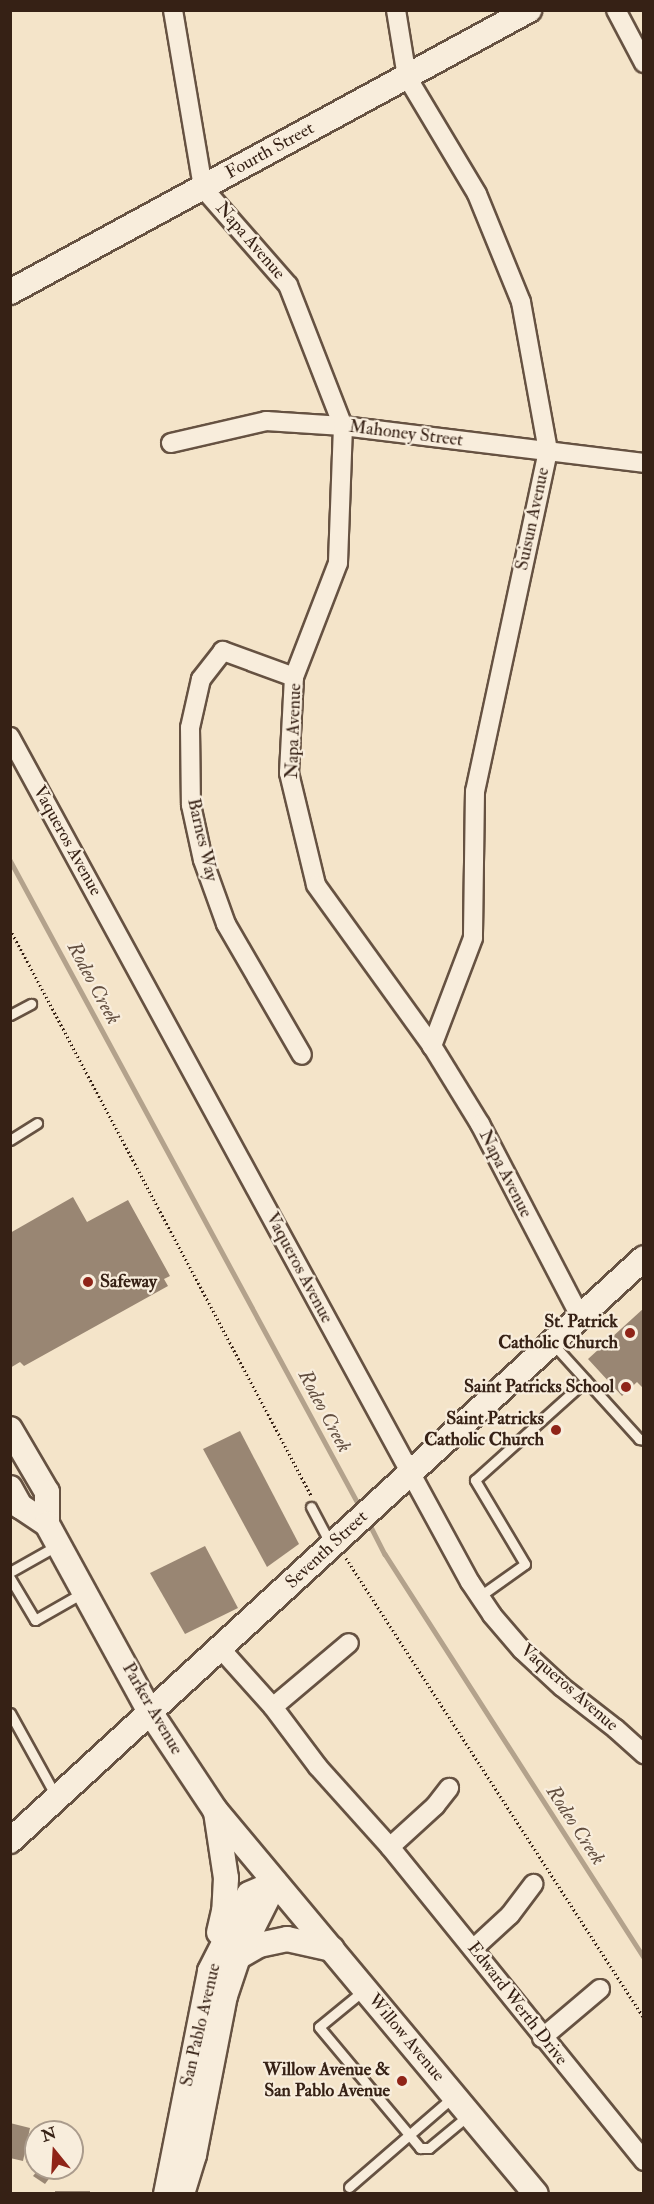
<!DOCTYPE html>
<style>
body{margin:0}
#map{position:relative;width:654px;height:2204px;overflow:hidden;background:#f4e4c9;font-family:"IM FELL Double Pica",serif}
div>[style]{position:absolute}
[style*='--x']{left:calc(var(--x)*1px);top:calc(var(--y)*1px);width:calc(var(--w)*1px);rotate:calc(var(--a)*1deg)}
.stream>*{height:4.5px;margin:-2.25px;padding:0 2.25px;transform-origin:2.25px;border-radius:2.25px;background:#b3a28c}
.building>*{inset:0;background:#998673}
.path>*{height:3px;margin-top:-1.5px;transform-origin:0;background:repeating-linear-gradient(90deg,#362115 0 1.5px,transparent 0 4.5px)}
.roads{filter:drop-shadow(2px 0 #665242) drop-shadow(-2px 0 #665242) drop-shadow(0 2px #665242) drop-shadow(0 -2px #665242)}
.lane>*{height:9px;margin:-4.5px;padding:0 4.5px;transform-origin:4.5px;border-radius:4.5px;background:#f8eddc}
.street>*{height:18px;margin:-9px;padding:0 9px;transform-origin:9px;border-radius:9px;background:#f8eddc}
.secondary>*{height:24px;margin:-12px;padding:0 12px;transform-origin:12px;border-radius:12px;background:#f8eddc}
.dots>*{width:16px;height:16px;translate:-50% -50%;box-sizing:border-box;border:3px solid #f8eddc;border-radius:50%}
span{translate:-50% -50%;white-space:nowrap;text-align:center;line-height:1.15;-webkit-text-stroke:4.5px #f8eddc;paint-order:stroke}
.street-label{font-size:18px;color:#362115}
.poi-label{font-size:18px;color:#362115;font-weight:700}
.left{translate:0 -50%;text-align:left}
.right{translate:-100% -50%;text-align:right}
.water-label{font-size:20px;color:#624e3f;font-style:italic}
.frame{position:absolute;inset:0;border:12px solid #362115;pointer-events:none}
.north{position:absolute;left:24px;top:2120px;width:60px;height:60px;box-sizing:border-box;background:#f8eddc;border:2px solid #aa9b8c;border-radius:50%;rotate:342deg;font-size:16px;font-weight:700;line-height:24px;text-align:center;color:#362115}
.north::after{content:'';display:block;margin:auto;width:21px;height:27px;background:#8f2418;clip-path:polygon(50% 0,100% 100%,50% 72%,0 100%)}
</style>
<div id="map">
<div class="stream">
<i style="--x:10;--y:860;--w:738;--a:61.59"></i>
<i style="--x:368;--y:1521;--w:37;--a:63"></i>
<i style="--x:385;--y:1554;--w:480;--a:57.3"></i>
</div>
<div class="building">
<i style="clip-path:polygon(73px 1197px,87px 1222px,128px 1200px,170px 1276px,164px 1279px,168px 1286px,24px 1366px,20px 1362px,10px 1368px,10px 1233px)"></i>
<i style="clip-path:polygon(644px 1308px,644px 1389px,637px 1382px,622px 1396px,588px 1359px)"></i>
<i style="clip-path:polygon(240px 1431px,299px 1544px,267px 1567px,203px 1449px)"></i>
<i style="clip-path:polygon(205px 1546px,238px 1608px,185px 1634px,150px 1573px)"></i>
<i style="clip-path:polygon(10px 2123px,30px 2128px,23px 2161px,10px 2158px)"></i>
<i style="clip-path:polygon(36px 2148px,36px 2168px,57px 2168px,45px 2184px,33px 2176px,38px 2170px,26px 2162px)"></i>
<i style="clip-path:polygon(55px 2191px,90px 2191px,90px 2194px,55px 2194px)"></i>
</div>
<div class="path">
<i style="--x:10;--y:929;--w:641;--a:62"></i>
<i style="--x:346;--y:1558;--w:548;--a:57.06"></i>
</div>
<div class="roads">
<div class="lane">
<i style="--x:10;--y:1015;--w:24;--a:-28"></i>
<i style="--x:10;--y:1140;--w:32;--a:-32"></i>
<i style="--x:553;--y:1344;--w:128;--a:47.8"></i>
<i style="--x:639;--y:1439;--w:5;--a:11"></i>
<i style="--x:311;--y:1507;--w:43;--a:62.2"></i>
<i style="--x:10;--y:1572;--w:55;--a:-29.4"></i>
<i style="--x:10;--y:1578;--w:49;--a:59.2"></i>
<i style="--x:35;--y:1620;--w:56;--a:-29.7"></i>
<i style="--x:480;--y:1596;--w:55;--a:-35.4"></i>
<i style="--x:525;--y:1564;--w:98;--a:-120.8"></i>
<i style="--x:475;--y:1480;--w:149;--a:-42"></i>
<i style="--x:10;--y:1713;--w:97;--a:61.1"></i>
<i style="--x:364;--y:1990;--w:58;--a:140.6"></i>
<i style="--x:319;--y:2027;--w:158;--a:50.1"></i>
<i style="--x:420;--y:2148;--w:9;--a:0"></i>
<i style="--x:429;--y:2148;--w:53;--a:-39.7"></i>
<i style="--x:349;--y:2187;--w:139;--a:-40.9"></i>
</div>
<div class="street">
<i style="--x:173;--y:10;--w:181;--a:80.4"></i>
<i style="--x:203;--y:188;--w:129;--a:48.8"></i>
<i style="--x:288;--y:285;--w:151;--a:68.7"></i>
<i style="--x:343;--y:426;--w:137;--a:92.1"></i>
<i style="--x:338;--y:563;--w:122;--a:111.1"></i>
<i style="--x:294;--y:677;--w:96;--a:93"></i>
<i style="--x:289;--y:773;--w:115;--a:76.4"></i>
<i style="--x:316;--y:885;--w:198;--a:54.2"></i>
<i style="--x:432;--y:1046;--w:92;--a:58.4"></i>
<i style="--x:480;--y:1124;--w:216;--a:62.5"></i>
<i style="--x:396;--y:10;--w:68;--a:80.7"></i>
<i style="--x:407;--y:77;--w:136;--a:59.1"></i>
<i style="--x:477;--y:194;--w:117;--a:67.8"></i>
<i style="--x:521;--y:302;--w:151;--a:79.7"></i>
<i style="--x:548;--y:451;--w:348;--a:102.1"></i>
<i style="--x:475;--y:791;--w:147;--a:90.8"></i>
<i style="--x:473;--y:938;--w:116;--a:110.8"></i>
<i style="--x:616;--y:10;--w:60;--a:62.2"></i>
<i style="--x:171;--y:443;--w:98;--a:-13"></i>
<i style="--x:266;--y:421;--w:77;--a:3.7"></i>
<i style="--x:343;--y:426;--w:303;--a:7"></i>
<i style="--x:294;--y:677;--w:76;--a:-159.9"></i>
<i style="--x:223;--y:651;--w:36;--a:128"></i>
<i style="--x:201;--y:679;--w:50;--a:102.7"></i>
<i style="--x:190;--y:728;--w:77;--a:89.3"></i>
<i style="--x:191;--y:805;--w:56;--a:77.7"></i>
<i style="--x:203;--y:860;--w:68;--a:70.2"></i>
<i style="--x:226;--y:924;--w:151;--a:59.9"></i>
<i style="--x:10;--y:737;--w:962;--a:61.44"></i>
<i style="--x:470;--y:1582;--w:40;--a:56"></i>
<i style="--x:492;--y:1615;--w:46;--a:49.4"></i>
<i style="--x:522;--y:1650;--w:54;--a:42.8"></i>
<i style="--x:562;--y:1687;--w:68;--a:37.9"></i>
<i style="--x:616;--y:1729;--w:38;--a:42"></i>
<i style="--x:220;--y:1648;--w:79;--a:48.1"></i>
<i style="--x:273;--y:1707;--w:75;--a:53.1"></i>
<i style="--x:318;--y:1767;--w:108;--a:48"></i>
<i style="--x:390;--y:1847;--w:404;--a:51"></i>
<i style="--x:273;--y:1707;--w:99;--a:-40.1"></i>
<i style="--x:390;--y:1847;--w:61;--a:-42.3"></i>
<i style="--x:435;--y:1806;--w:23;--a:-52"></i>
<i style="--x:473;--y:1949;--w:50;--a:-42.6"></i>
<i style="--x:510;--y:1915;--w:39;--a:-53"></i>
<i style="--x:542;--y:2038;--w:76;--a:-40.2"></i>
</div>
<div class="secondary">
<i style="--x:10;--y:292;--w:591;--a:-28.52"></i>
<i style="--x:10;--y:1429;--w:73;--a:59.6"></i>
<i style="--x:47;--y:1492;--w:32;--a:90"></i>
<i style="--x:10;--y:1488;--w:21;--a:61"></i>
<i style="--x:20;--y:1506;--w:32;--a:34"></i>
<i style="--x:47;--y:1524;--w:214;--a:61.3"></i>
<i style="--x:150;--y:1712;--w:118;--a:56.4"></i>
<i style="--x:215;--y:1810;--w:500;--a:50.11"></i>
<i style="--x:216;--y:1812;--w:67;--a:81.4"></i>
<i style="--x:226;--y:1878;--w:33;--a:93"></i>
<i style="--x:224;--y:1911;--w:22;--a:103"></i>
<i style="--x:10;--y:1841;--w:861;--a:-42.6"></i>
<i style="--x:238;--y:1957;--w:24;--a:-30"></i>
<i style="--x:259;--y:1945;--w:29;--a:-12"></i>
<i style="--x:287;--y:1939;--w:46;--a:12.5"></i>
<i style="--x:166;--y:2194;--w:227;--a:-78.8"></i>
<i style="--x:210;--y:1971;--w:86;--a:-63.1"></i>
<i style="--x:249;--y:1894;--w:28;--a:-23"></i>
<i style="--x:182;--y:2194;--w:41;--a:-72.9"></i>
<i style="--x:194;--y:2155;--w:162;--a:-79"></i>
<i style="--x:225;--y:1996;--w:41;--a:-71.6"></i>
<i style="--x:238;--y:1957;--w:83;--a:-63.4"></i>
</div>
</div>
<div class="dots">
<i style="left:88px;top:1282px;background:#8f2418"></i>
<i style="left:630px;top:1333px;background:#8f2418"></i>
<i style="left:626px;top:1387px;background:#8f2418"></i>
<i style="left:556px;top:1430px;background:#8f2418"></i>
<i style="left:402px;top:2081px;background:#8f2418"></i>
</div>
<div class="street-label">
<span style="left:270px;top:151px;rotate:-29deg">Fourth Street</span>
<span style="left:250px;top:241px;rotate:49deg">Napa Avenue</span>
<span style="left:406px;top:434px;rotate:7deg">Mahoney Street</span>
<span style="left:533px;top:519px;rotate:-78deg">Suisun Avenue</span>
<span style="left:294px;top:731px;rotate:-88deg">Napa Avenue</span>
<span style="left:202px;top:840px;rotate:77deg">Barnes Way</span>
<span style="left:67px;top:841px;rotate:61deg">Vaqueros Avenue</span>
<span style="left:505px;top:1174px;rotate:63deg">Napa Avenue</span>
<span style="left:299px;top:1268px;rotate:62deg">Vaqueros Avenue</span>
<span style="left:327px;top:1550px;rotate:-43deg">Seventh Street</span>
<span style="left:569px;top:1688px;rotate:41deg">Vaqueros Avenue</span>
<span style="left:152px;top:1709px;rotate:60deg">Parker Avenue</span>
<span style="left:517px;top:2004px;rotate:52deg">Edward Werth Drive</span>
<span style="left:201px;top:2025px;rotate:-77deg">San Pablo Avenue</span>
<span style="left:406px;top:2038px;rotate:50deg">Willow Avenue</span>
</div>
<div class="poi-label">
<span class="left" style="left:100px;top:1282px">Safeway</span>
<span class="right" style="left:618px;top:1333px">St. Patrick<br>Catholic Church</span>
<span class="right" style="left:614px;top:1387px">Saint Patricks School</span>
<span class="right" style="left:544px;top:1430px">Saint Patricks<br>Catholic Church</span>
<span class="right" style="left:390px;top:2081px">Willow Avenue &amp;<br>San Pablo Avenue</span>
</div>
<div class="water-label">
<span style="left:94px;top:983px;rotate:62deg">Rodeo Creek</span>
<span style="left:325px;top:1411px;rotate:62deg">Rodeo Creek</span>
<span style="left:576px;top:1825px;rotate:57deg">Rodeo Creek</span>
</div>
<div class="frame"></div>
<div class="north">N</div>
</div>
